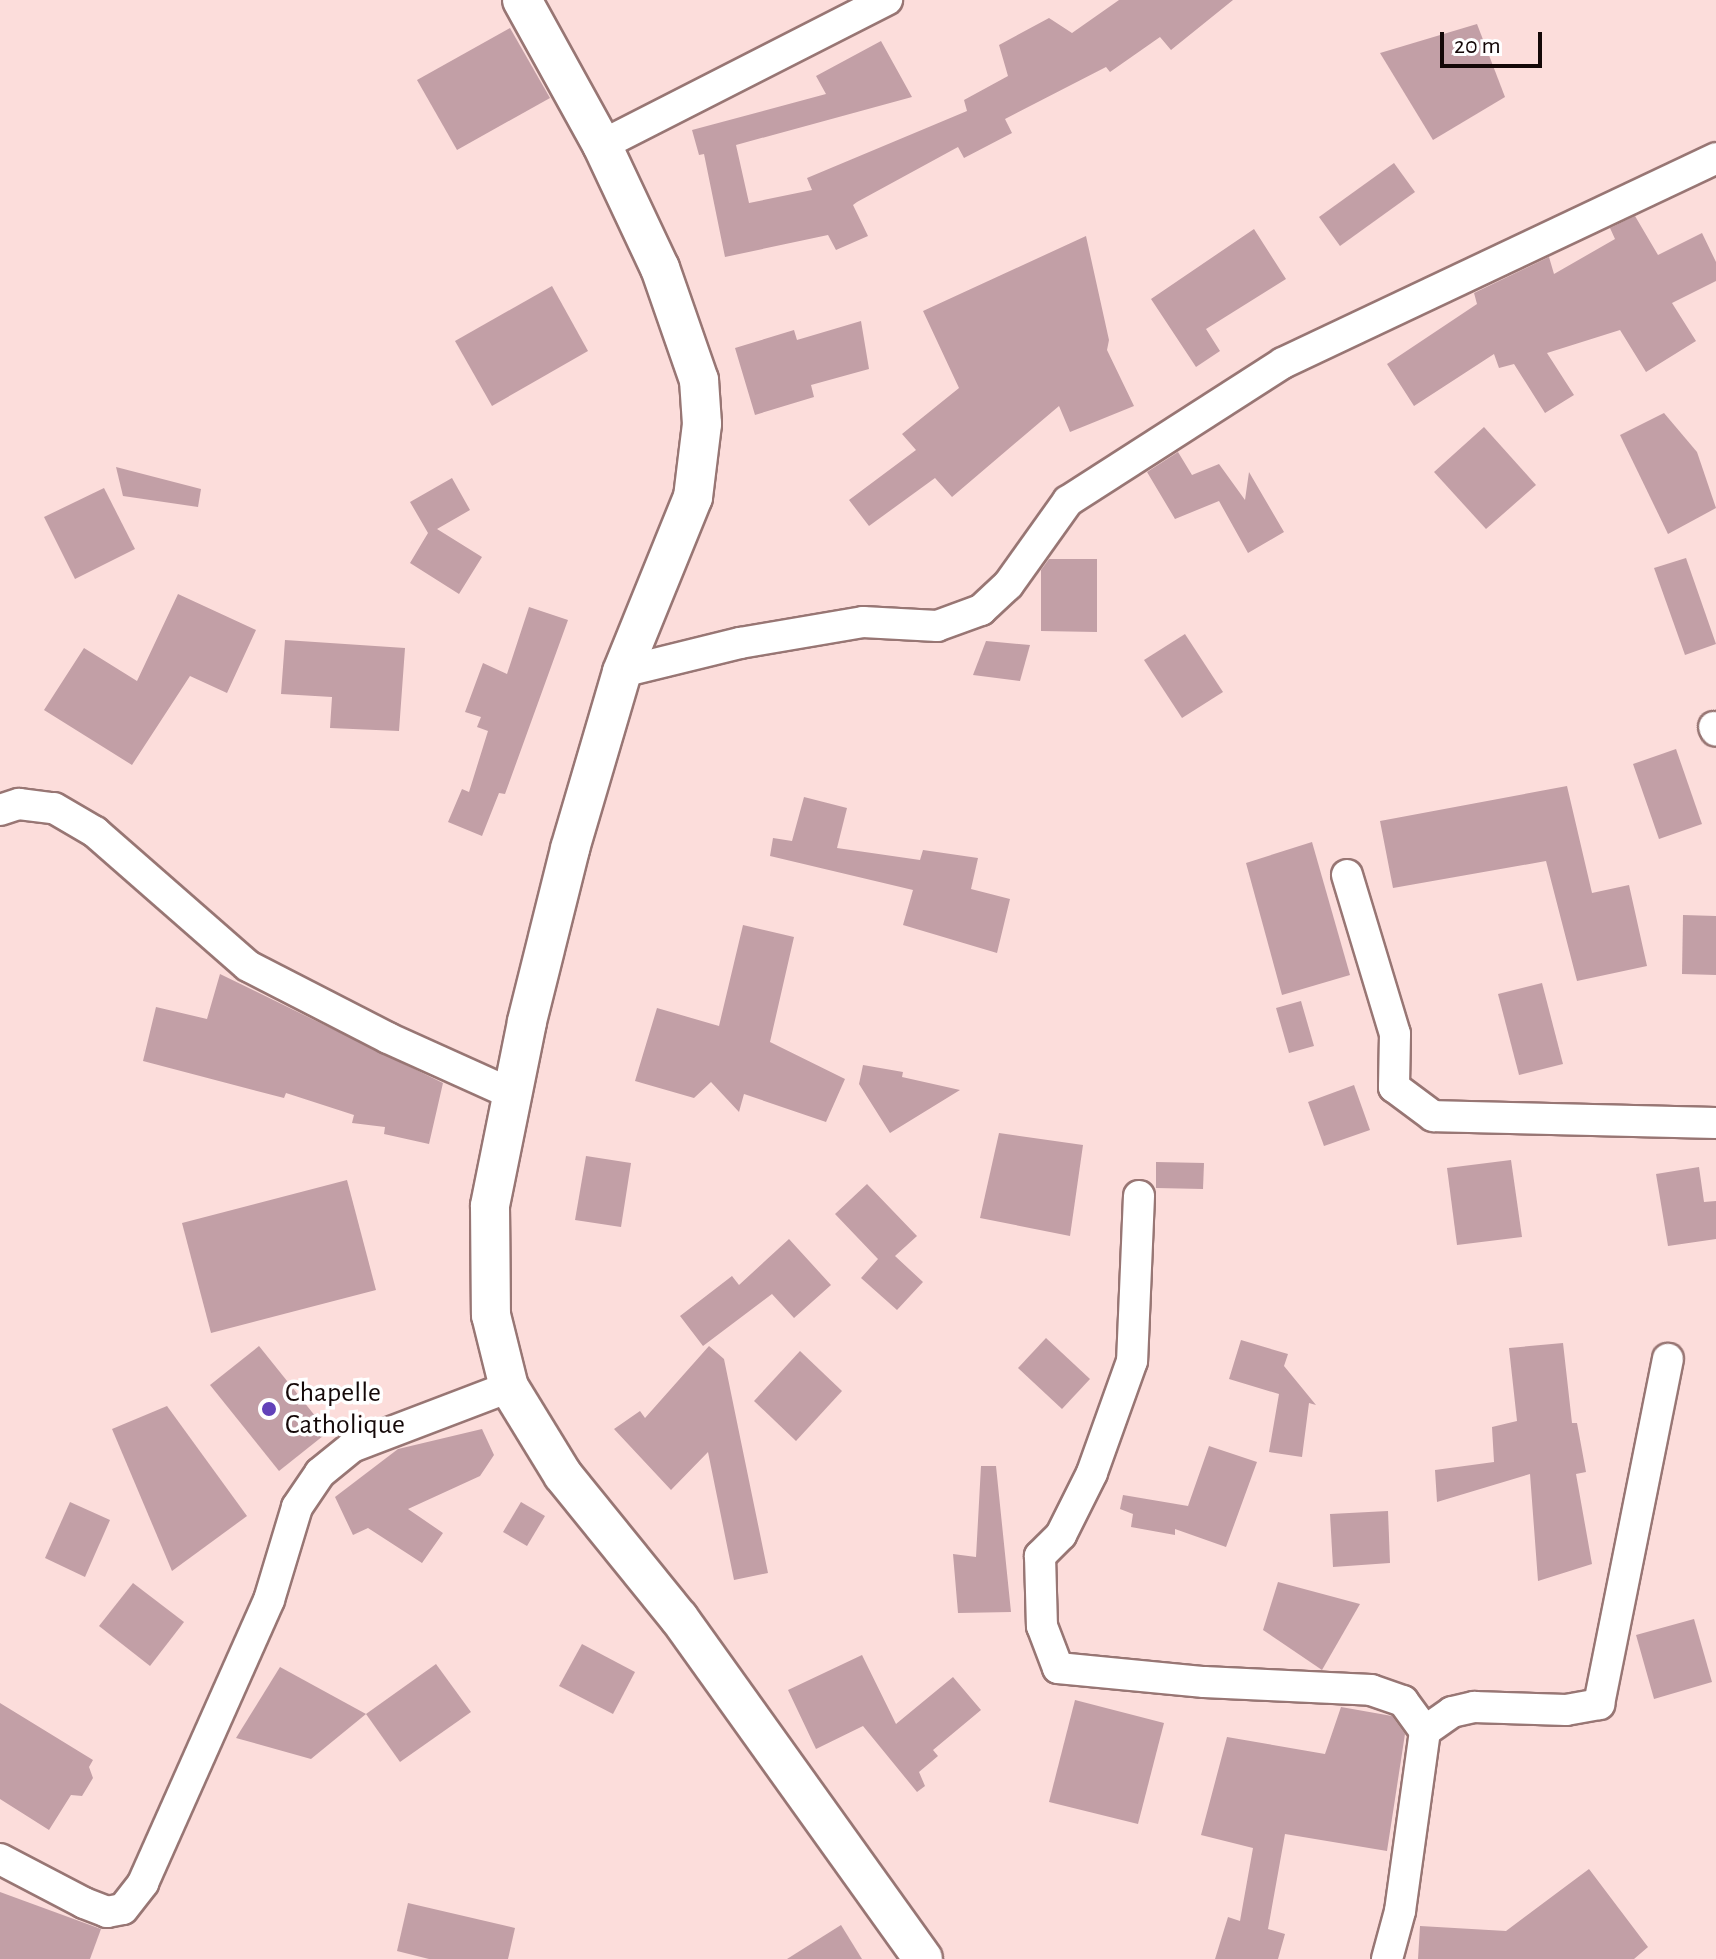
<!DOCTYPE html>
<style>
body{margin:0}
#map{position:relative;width:1716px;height:1959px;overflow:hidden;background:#fcdddb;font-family:"Alegreya Sans",sans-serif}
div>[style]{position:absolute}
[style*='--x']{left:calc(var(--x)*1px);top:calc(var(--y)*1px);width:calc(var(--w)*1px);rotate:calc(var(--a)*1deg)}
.building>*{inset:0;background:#c29fa6}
.roads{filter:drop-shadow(2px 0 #987674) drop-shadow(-2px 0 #987674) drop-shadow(0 2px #987674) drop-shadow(0 -2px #987674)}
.minor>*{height:30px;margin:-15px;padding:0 15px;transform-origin:15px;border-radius:15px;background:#fff}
.tertiary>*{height:38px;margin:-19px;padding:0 19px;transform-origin:19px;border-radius:19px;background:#fff}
.dots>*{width:22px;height:22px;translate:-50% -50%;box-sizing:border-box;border:4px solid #fff;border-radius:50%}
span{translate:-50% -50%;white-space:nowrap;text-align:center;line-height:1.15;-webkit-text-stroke:7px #fff;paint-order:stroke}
.poi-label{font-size:28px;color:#140808}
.left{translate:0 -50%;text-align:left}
.scale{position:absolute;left:1440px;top:32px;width:102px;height:36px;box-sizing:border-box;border:4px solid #140808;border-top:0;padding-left:10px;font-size:24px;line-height:28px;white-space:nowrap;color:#140808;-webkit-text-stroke:6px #fff;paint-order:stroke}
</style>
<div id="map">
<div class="building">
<i style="clip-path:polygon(1119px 0,1233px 0,1171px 50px,1160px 37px,1110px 72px,1106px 67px,1005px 119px,1012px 133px,964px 158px,958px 147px,857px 202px,853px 205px,868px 236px,836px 250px,828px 235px,725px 257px,704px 154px,699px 155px,692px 130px,826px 94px,816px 76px,881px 41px,912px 97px,736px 145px,749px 203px,812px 190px,807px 178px,967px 111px,964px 100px,1008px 76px,999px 45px,1049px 18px,1072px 33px)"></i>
<i style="clip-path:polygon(1477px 24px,1505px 97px,1433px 140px,1380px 53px)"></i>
<i style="clip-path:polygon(510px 28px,550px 98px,457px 150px,417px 80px)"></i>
<i style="clip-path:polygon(1394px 163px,1415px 192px,1340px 246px,1319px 217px)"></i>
<i style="clip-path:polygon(1635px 216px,1658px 255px,1702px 233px,1716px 262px,1716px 281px,1672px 303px,1696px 341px,1646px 372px,1620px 330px,1547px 353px,1574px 395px,1545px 413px,1514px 364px,1499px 368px,1494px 354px,1414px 406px,1387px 364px,1477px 304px,1474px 293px,1549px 257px,1554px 274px,1615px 239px,1610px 228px)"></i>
<i style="clip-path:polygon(1254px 229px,1286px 279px,1206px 329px,1220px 351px,1196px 367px,1151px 299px)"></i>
<i style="clip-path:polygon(1086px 236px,1109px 340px,1107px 350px,1134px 406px,1070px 432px,1059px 406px,952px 497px,935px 478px,869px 526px,849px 500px,916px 450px,902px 434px,959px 388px,923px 311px)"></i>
<i style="clip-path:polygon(552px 286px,588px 351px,492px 406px,455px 341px)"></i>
<i style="clip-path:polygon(861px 321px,869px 369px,811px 385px,814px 397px,755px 415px,735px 348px,794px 330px,797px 340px)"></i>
<i style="clip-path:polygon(1664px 413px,1697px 452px,1716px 508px,1668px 534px,1620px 435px)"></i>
<i style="clip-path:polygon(1484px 427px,1536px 485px,1486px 529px,1434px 472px)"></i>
<i style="clip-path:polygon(1178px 452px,1192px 475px,1219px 464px,1245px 500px,1249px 472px,1284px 532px,1248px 553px,1219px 501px,1175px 519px,1147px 472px)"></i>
<i style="clip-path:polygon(116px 467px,201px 489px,198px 507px,123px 496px)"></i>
<i style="clip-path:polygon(452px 478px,470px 510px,437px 529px,482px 557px,459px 594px,410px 563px,428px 533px,410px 502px)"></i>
<i style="clip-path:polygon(104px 488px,135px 549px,75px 579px,44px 517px)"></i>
<i style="clip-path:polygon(1686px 558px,1716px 644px,1685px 655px,1654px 568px)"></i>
<i style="clip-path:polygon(1049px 559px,1097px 559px,1097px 632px,1041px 631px,1041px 570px)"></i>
<i style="clip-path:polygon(178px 594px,256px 630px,227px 693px,190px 676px,132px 765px,44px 710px,84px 648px,137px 681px)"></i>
<i style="clip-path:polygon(529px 607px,568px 620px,505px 794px,499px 793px,482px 836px,448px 822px,462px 789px,469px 792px,488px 731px,477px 727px,481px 717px,465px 712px,483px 663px,507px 674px)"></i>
<i style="clip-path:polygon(1185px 634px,1223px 692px,1182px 718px,1144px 660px)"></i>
<i style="clip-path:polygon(285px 640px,405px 648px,399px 731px,330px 728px,332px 697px,281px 694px)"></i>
<i style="clip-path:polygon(986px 641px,1030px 645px,1020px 681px,973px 675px)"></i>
<i style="clip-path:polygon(1676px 749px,1702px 824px,1659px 839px,1633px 764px)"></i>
<i style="clip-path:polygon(1567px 786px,1592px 893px,1629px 885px,1647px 966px,1577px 981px,1546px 861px,1393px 888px,1380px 821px)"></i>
<i style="clip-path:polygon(804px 797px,847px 808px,837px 848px,920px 860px,923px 850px,978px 858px,971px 889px,1010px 899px,997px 953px,903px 925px,913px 890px,770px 856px,773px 838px,792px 841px)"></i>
<i style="clip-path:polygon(1312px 842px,1350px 975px,1282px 995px,1246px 863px)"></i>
<i style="clip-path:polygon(1683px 915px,1716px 916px,1716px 975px,1682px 974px)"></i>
<i style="clip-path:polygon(743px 925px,794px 937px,770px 1042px,845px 1079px,826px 1122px,744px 1094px,739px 1112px,711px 1082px,694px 1098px,635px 1081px,657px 1008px,719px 1026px)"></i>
<i style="clip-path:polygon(220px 974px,443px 1083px,429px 1144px,384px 1134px,385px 1127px,352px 1123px,354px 1115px,286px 1093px,284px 1098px,143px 1061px,156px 1007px,207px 1019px)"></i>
<i style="clip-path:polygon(1542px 983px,1563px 1064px,1519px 1075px,1498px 994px)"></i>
<i style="clip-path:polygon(1301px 1001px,1314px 1046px,1289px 1053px,1276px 1008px)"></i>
<i style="clip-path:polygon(863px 1065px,903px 1072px,902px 1077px,960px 1090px,890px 1133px,859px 1084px)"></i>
<i style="clip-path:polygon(1354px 1085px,1370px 1130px,1324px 1146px,1308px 1102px)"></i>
<i style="clip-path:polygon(999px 1133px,1083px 1145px,1070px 1236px,980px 1218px)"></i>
<i style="clip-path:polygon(586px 1156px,631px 1163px,621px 1227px,575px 1220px)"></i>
<i style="clip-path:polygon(1511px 1160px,1522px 1237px,1457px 1245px,1447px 1168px)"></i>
<i style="clip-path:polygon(1156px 1162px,1204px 1163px,1203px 1189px,1156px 1188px)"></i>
<i style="clip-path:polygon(1699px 1167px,1704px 1202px,1716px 1201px,1716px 1239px,1668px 1246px,1656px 1174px)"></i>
<i style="clip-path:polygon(347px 1180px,376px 1290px,211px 1333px,182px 1223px)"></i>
<i style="clip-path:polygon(867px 1184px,917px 1236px,895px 1256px,923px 1282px,897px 1310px,861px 1278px,878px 1259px,835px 1214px)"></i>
<i style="clip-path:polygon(789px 1239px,831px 1285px,794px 1318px,772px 1294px,703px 1346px,680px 1316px,732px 1276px,739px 1285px)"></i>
<i style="clip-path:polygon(1046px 1338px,1090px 1379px,1062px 1409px,1018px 1368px)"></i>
<i style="clip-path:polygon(1241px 1340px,1288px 1354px,1284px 1366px,1316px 1405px,1309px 1403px,1302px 1457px,1269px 1452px,1279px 1394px,1229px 1379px)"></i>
<i style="clip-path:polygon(1563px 1343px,1572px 1423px,1577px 1423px,1586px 1472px,1576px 1474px,1592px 1564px,1538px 1581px,1530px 1474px,1437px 1502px,1435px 1470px,1494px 1462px,1492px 1427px,1517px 1421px,1509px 1348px)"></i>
<i style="clip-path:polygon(259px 1346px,328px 1432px,279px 1471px,210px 1385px)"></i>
<i style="clip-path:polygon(709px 1346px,724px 1359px,768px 1573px,734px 1580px,708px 1452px,671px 1490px,614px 1429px,640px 1411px,645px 1418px)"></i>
<i style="clip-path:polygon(800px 1351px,842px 1391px,796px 1441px,754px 1401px)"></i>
<i style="clip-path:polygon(167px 1406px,247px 1516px,172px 1571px,112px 1429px)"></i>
<i style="clip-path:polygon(482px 1429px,494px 1455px,480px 1476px,408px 1509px,443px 1533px,422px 1563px,368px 1528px,353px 1535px,335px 1497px,398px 1449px)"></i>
<i style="clip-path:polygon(1209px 1446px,1257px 1462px,1226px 1547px,1175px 1529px,1175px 1535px,1131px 1527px,1133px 1514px,1120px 1509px,1123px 1495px,1188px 1506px)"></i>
<i style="clip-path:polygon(981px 1466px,996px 1466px,1011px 1612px,958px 1613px,953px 1554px,976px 1557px)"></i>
<i style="clip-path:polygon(70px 1502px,110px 1520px,85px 1577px,45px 1558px)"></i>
<i style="clip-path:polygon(521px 1502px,545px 1516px,527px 1546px,503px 1532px)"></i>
<i style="clip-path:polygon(1388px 1511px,1390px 1563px,1333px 1567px,1330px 1514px)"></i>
<i style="clip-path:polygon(1278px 1582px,1360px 1604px,1322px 1670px,1263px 1630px)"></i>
<i style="clip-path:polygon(133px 1583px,184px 1622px,150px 1666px,99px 1626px)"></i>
<i style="clip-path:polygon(1694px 1619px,1712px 1682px,1654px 1699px,1636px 1635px)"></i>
<i style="clip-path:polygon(582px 1644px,635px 1672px,613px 1714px,559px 1686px)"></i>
<i style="clip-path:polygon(862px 1655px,896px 1724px,953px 1677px,981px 1710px,933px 1750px,938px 1756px,919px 1772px,925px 1786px,917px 1792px,863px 1726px,816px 1749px,788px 1690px)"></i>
<i style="clip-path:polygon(436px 1664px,471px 1712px,400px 1762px,366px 1714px)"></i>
<i style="clip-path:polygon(280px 1667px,366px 1714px,311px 1759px,236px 1738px)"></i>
<i style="clip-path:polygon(1075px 1700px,1164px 1723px,1138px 1824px,1049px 1802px)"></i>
<i style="clip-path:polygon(0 1703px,93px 1760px,89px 1767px,93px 1778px,82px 1796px,71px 1795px,49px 1830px,0 1799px)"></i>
<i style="clip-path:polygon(1341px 1707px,1392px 1716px,1405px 1734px,1387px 1851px,1285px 1834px,1268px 1929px,1285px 1934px,1278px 1959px,1215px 1959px,1228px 1917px,1240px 1921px,1253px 1848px,1201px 1835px,1227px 1737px,1325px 1754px)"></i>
<i style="clip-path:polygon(1589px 1869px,1648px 1947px,1634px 1959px,1418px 1959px,1420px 1926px,1506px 1931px)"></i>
<i style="clip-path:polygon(0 1892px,101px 1929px,90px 1959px,0 1959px)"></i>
<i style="clip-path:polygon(408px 1903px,515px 1928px,508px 1959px,429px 1959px,397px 1951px)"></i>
<i style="clip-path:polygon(841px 1925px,862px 1959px,787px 1959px)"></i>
</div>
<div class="roads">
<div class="minor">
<i style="--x:602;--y:145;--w:320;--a:-27"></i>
<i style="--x:622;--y:672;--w:122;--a:-13.8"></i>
<i style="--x:740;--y:643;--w:125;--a:-9.7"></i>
<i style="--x:863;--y:622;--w:74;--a:3.1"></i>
<i style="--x:937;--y:626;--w:47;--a:-20"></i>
<i style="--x:981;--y:610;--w:37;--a:-43"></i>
<i style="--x:1008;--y:585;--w:103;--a:-54.5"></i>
<i style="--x:1068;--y:501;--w:255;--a:-32.7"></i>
<i style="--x:1283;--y:363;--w:479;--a:-25.3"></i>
<i style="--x:1714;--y:727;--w:4;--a:63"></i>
<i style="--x:0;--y:810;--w:20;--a:-18"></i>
<i style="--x:19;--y:804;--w:35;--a:7"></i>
<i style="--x:54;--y:808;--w:48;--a:30.3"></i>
<i style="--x:95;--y:832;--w:203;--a:41.2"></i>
<i style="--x:248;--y:966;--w:157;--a:27.2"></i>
<i style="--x:388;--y:1038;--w:136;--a:24.3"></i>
<i style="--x:1347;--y:875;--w:166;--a:73.2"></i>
<i style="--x:1395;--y:1034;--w:53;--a:91.1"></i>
<i style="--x:1394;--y:1087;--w:49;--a:36.6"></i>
<i style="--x:1433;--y:1116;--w:283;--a:1.4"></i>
<i style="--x:1139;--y:1196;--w:165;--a:92.4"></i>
<i style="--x:1132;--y:1361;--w:119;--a:109.7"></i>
<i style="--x:1092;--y:1473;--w:69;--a:116.6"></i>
<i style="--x:1061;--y:1535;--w:30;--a:135"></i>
<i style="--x:1040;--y:1556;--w:70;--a:88.4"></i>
<i style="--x:1042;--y:1626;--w:45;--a:69.1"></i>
<i style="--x:1058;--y:1668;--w:147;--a:5.5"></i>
<i style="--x:1204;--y:1682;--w:167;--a:2.7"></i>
<i style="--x:1371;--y:1690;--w:34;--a:19"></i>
<i style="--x:1403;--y:1701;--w:37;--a:54"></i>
<i style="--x:0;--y:1859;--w:95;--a:27.6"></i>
<i style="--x:84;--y:1903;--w:25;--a:21"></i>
<i style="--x:107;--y:1912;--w:16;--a:-11"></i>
<i style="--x:123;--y:1909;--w:33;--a:-52"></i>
<i style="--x:143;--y:1883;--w:310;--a:-66"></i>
<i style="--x:269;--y:1600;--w:97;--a:-73.2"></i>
<i style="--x:297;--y:1507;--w:41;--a:-55.9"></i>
<i style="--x:320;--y:1473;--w:41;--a:-39.1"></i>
<i style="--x:352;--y:1447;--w:168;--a:-20.9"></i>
<i style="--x:1387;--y:1959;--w:50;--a:-74.8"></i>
<i style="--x:1400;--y:1911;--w:182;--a:-82.1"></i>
<i style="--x:1425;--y:1731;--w:33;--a:-35"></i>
<i style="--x:1452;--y:1712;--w:23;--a:-13"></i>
<i style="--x:1474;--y:1707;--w:92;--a:1.9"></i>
<i style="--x:1566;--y:1710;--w:34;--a:-10"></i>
<i style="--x:1599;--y:1704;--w:352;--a:-78.7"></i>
</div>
<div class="tertiary">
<i style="--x:522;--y:0;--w:166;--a:61.1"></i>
<i style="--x:602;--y:145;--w:136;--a:64.8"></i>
<i style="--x:660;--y:268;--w:119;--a:70.8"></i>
<i style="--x:699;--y:380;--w:44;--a:86.1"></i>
<i style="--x:702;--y:424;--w:74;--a:97"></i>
<i style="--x:693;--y:497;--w:189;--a:112.1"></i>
<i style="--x:622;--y:672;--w:184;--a:106.4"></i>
<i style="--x:570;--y:849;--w:178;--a:104"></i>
<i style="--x:527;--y:1022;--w:188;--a:101.4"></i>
<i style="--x:490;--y:1206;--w:109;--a:89.5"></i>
<i style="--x:491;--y:1315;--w:74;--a:76"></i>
<i style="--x:509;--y:1387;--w:103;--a:58.5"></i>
<i style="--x:563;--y:1475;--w:184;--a:51"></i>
<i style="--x:679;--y:1618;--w:419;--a:54.4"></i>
</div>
</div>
<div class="dots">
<i style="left:269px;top:1409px;background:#6241b9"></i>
</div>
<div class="poi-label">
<span class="left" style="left:285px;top:1409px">Chapelle<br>Catholique</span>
</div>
<div class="scale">20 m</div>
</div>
